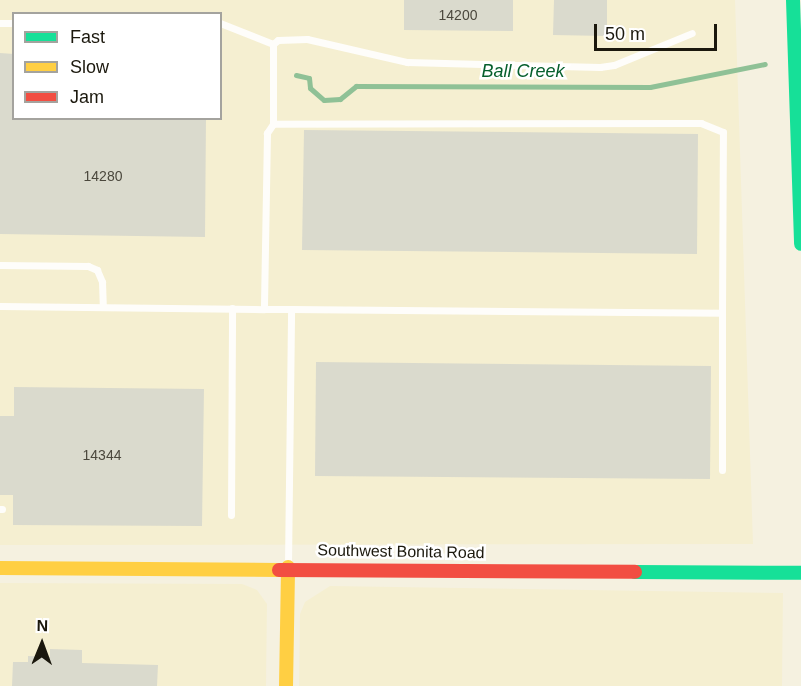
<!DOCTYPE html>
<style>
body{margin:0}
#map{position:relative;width:801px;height:686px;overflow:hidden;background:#f5f1e0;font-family:Arial,sans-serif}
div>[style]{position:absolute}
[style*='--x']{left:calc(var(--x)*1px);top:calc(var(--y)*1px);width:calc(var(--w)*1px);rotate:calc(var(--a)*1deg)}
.built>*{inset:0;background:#f5efd1}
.stream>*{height:5px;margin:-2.5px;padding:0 2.5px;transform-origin:2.5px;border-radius:2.5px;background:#8fc196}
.building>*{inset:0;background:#dadacd}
.lane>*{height:7px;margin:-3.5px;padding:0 3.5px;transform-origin:3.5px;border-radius:3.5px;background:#fefdfa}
.fast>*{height:14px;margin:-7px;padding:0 7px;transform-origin:7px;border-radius:7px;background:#16e098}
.slow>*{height:14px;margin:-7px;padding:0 7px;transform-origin:7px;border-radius:7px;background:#ffcf43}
.jam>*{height:14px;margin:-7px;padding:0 7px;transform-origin:7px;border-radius:7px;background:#f24e42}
span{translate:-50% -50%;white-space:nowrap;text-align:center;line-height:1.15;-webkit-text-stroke:5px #fff;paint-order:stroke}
.number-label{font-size:14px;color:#4b483d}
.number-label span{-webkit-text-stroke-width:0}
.street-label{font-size:16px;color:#1b180d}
.water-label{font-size:18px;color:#055e2c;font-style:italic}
.legend{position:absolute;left:12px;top:12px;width:210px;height:108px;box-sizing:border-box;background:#fff;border:2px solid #a4a39e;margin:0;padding:8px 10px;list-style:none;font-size:18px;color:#1b180d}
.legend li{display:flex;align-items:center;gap:12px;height:30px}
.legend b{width:30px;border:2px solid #a4a39e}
.north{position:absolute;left:12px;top:614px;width:60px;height:60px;-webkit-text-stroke:4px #fff;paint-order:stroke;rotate:1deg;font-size:16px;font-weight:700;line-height:24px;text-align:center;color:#1b180d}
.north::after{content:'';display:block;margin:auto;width:21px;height:27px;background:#1b180d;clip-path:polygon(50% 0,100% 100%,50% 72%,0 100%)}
.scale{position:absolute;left:594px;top:24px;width:123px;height:27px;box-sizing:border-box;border:3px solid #1b180d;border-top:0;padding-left:8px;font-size:18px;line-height:21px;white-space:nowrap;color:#1b180d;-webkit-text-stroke:4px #fff;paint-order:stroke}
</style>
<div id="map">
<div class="built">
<i style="clip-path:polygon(evenodd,0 0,735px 0,753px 544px,0 545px,0 0,14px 14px,220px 14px,220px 118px,14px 118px,14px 14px)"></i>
<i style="clip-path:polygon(0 583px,242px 584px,257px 590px,267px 604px,266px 686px,0 686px)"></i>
<i style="clip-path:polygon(330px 586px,783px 593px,782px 686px,299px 686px,300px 614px,305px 602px)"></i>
</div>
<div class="stream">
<i style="--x:296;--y:75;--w:13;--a:13"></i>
<i style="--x:309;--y:78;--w:10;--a:84"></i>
<i style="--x:310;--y:88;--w:18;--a:41"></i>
<i style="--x:324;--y:100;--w:16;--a:-4"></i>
<i style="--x:340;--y:99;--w:21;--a:-39"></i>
<i style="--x:356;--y:86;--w:294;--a:0.2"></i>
<i style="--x:650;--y:87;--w:117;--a:-11.3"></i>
</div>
<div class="building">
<i style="clip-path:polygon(404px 0,513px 0,513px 31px,404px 30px)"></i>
<i style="clip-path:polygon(554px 0,607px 0,607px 36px,553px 35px)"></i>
<i style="clip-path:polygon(0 53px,14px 54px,14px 118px,206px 118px,205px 237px,0 234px)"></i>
<i style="clip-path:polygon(304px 130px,698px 134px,697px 254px,302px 250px)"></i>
<i style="clip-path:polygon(316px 362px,711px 366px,710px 479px,315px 476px)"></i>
<i style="clip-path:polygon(14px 387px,204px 389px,202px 526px,13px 525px,13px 495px,0 495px,0 416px,14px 416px)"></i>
<i style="clip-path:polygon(50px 649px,82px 650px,82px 663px,158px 665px,157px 686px,12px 686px,13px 662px,28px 662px,28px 656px,50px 657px)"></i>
</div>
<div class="lane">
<i style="--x:0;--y:23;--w:14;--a:0"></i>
<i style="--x:220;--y:23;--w:57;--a:21.6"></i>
<i style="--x:273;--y:44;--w:80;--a:90"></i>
<i style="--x:273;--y:44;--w:6;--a:-39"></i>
<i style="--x:278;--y:40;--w:29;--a:-2"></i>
<i style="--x:307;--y:39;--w:103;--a:13"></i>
<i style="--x:407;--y:62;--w:193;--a:1.5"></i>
<i style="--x:600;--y:67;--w:14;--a:-8"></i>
<i style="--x:614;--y:65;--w:84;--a:-22.3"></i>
<i style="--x:0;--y:265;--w:88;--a:0.7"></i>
<i style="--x:88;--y:266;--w:10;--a:24"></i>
<i style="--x:97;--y:270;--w:13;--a:67"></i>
<i style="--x:102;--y:282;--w:25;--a:88"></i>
<i style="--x:0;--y:306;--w:264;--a:0.7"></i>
<i style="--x:722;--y:470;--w:157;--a:-90"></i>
<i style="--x:0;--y:509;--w:2;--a:0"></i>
<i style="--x:231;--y:515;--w:207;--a:-89.7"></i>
<i style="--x:288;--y:564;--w:255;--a:-89.3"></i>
<i style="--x:291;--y:309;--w:431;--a:0.5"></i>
<i style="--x:722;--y:313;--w:181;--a:-89.7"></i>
<i style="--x:723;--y:132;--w:24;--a:-158"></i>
<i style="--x:701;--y:123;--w:428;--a:179.9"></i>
<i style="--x:273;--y:124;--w:11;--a:124"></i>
<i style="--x:267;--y:133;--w:176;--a:91"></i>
<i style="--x:264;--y:309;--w:27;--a:0"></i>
</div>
<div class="fast">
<i style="--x:793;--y:0;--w:244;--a:88.1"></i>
<i style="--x:635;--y:572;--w:166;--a:0.3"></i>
</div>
<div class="slow">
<i style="--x:0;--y:568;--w:279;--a:0.4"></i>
<i style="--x:286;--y:686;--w:119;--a:-89"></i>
</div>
<div class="jam">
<i style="--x:279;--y:570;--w:356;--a:0.3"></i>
</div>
<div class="number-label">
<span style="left:458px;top:15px">14200</span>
<span style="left:103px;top:176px">14280</span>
<span style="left:102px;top:455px">14344</span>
</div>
<div class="street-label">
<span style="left:401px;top:552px;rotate:1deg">Southwest Bonita Road</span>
</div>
<div class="water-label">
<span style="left:523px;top:71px">Ball Creek</span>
</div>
<ul class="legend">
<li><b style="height:8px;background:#16e098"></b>Fast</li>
<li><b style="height:8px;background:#ffcf43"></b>Slow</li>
<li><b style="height:8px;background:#f24e42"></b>Jam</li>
</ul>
<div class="north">N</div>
<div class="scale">50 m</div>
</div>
